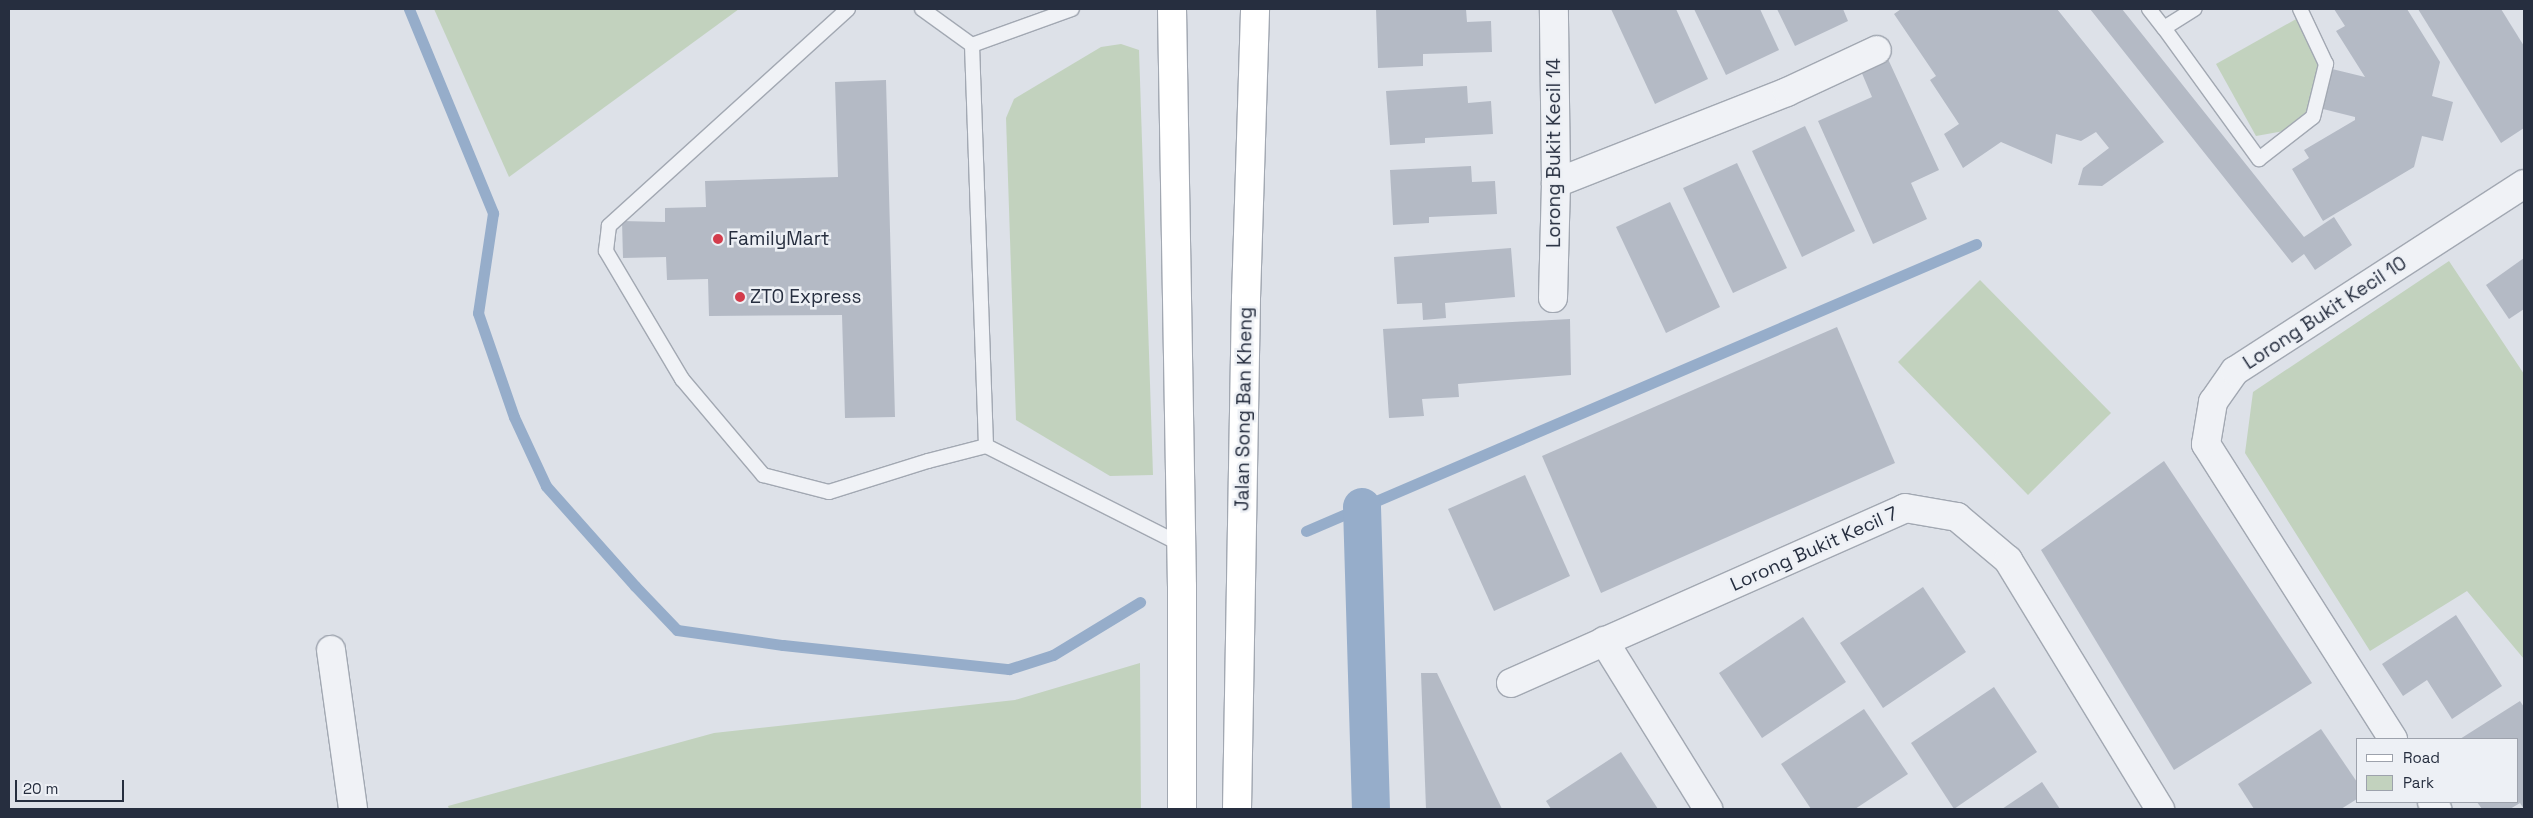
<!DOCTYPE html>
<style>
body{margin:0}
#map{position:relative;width:2533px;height:818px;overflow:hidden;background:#dde1e8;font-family:"Space Grotesk",sans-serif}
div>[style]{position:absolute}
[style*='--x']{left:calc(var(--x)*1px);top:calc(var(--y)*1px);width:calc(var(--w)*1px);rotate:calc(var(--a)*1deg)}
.green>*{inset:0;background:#c2d2be}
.stream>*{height:11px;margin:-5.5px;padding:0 5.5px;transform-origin:5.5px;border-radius:5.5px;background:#96adca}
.canal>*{height:38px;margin:-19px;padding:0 19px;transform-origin:19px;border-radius:19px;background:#96adca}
.building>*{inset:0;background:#b4bac5}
.roads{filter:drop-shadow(1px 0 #a2a8b2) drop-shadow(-1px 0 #a2a8b2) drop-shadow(0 1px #a2a8b2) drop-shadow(0 -1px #a2a8b2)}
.lane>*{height:14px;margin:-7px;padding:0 7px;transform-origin:7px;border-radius:7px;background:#f0f2f6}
.street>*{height:28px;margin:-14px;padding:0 14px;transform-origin:14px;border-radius:14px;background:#f0f2f6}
.primary>*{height:28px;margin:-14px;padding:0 14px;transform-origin:14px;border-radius:14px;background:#fff}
.dots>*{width:14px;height:14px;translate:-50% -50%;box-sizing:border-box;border:2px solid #edf0f5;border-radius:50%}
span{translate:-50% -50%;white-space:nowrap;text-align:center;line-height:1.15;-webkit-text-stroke:5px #edf0f5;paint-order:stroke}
.street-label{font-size:19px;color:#262e3f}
.poi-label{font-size:19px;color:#262e3f}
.left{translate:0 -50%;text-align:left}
.frame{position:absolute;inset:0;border:10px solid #262e3f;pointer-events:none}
.legend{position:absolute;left:2356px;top:738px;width:162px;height:65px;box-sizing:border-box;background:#edf0f5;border:1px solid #9da2ac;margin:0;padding:6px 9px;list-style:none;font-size:15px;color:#262e3f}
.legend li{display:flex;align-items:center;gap:10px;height:25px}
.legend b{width:25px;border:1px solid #9da2ac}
.scale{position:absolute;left:15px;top:780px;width:109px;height:22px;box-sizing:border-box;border:2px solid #262e3f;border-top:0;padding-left:6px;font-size:15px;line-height:18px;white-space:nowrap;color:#262e3f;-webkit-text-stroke:4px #edf0f5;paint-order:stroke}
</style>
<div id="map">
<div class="green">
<i style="clip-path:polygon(434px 9px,739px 9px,509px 177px)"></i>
<i style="clip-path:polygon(2298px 18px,2325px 64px,2311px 108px,2284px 131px,2256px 136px,2216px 64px)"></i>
<i style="clip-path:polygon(1121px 44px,1139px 50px,1153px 475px,1110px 476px,1016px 420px,1006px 118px,1014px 99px,1101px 47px)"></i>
<i style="clip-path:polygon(2449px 261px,2524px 374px,2524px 659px,2467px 591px,2370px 651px,2245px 453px,2253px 392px)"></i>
<i style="clip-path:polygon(1980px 280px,2111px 413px,2028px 495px,1898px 362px)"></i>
<i style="clip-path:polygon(1140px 663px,1141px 809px,449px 809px,448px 806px,714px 733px,1015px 700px)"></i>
</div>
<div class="stream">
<i style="--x:409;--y:9;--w:221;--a:67.6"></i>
<i style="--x:493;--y:213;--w:101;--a:98.5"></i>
<i style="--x:478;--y:313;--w:110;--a:70.9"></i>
<i style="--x:514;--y:417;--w:76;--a:65.1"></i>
<i style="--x:546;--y:486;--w:134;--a:48.3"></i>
<i style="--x:635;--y:586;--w:61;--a:46.3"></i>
<i style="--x:677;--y:630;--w:107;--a:8.1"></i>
<i style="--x:783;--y:645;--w:227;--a:6.1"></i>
<i style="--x:1009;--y:669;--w:46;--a:-17.7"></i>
<i style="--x:1053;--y:655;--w:102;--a:-31.3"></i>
<i style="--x:1306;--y:531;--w:729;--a:-23.19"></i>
</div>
<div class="canal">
<i style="--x:1362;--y:507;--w:302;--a:88.3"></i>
</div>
<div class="building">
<i style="clip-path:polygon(1376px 9px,1466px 9px,1467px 22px,1491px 21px,1492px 52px,1423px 54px,1423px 66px,1378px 68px)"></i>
<i style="clip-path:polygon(1611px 9px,1676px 9px,1708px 79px,1655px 104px)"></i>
<i style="clip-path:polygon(1694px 9px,1760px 9px,1779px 50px,1726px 75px)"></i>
<i style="clip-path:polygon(1777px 9px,1843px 9px,1848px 21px,1795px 46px)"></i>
<i style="clip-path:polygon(1901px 9px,2057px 9px,2164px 142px,2102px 186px,2078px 185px,2083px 168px,2109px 148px,2096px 132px,2081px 141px,2056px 134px,2052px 164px,2001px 142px,1963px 168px,1944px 134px,1959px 124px,1930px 80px,1936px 76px,1894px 14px)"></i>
<i style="clip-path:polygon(2090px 9px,2122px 9px,2304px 237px,2334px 217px,2352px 245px,2315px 270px,2304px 254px,2292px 263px)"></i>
<i style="clip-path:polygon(2334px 9px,2407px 9px,2440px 62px,2432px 96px,2453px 102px,2443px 141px,2422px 136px,2414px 167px,2323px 221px,2292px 169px,2309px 158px,2304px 150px,2355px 120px,2355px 117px,2319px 108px,2328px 68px,2365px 77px,2336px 31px,2345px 26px)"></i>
<i style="clip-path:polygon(2418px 9px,2501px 9px,2524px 46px,2524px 128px,2501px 143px)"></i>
<i style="clip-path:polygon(1888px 59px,1939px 170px,1911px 183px,1927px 219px,1873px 244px,1818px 121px,1872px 97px,1861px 71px)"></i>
<i style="clip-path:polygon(886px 80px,895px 417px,845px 418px,842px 315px,709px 316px,708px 279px,667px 280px,666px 257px,623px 258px,622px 221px,665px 222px,665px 208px,706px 207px,705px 181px,838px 177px,835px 82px)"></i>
<i style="clip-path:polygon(1467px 86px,1468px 103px,1491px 101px,1493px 134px,1425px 138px,1425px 143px,1390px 145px,1386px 91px)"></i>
<i style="clip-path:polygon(1805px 126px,1855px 231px,1802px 257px,1752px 151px)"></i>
<i style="clip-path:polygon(1737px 163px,1787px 268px,1733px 293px,1683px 188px)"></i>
<i style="clip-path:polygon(1471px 166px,1472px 182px,1495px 181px,1497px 214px,1429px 217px,1429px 223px,1393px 225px,1390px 170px)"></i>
<i style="clip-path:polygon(1670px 202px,1720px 307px,1666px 333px,1616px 227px)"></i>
<i style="clip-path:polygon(1511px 248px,1515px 297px,1445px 303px,1446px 318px,1423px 320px,1422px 303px,1397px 304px,1394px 257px)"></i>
<i style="clip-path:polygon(2524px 258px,2524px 309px,2509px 319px,2486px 285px)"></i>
<i style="clip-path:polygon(1570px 319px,1571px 375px,1458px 384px,1459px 397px,1422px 399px,1424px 416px,1389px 418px,1383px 329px)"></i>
<i style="clip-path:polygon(1837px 327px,1895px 463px,1601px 593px,1542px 456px)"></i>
<i style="clip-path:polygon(2164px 461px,2312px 683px,2174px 770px,2041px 550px)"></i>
<i style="clip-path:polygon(1525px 475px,1570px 576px,1494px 611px,1448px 509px)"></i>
<i style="clip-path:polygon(1923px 587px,1966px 652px,1883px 708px,1840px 643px)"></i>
<i style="clip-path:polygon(2456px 615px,2502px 686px,2452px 719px,2427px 680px,2403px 696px,2382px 664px)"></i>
<i style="clip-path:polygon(1803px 617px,1846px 682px,1762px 738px,1719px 673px)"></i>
<i style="clip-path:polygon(1421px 673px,1437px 673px,1502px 809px,1426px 809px)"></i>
<i style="clip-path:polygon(1994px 687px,2037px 752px,1954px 809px,1911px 743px)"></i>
<i style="clip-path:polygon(2520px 701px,2524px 707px,2524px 809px,2520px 803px,2510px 809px,2482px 809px,2477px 802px,2517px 802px,2517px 739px,2460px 739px)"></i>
<i style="clip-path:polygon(1864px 709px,1908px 774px,1855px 809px,1811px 809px,1781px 764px)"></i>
<i style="clip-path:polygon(2321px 729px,2357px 782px,2357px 799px,2341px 809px,2254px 809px,2238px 784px)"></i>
<i style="clip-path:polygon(1621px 752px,1658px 809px,1551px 809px,1546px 801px)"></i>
<i style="clip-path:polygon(2042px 782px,2060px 809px,2002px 809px)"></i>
</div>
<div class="roads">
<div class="lane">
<i style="--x:848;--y:9;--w:323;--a:137.8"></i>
<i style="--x:609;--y:226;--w:25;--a:97"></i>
<i style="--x:606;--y:251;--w:149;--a:59.3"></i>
<i style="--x:682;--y:379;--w:126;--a:49.8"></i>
<i style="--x:763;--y:475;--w:68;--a:14.4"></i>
<i style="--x:829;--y:492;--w:104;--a:-17.4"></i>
<i style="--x:928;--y:461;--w:60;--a:-14.5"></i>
<i style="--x:986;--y:446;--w:220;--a:26.8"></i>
<i style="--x:922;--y:9;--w:62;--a:35.8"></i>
<i style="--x:2149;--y:9;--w:24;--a:52"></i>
<i style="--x:2164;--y:28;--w:36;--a:-32"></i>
<i style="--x:2164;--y:28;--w:162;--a:54.1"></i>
<i style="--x:2259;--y:159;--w:68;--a:-37.9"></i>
<i style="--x:2313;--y:117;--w:55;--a:-76.2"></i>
<i style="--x:2326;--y:64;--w:61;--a:-115.3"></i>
<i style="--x:972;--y:45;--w:401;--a:88"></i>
<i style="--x:972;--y:45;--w:106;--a:-19.8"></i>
</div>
<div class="street">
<i style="--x:1556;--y:183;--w:248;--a:-21.5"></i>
<i style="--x:1787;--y:92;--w:99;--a:-25"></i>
<i style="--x:1553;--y:298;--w:115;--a:-88.5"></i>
<i style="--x:1556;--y:183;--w:174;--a:-90.7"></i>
<i style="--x:1604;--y:641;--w:198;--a:58.2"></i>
<i style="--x:331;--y:650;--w:161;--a:82.1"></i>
<i style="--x:1511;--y:683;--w:431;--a:-23.9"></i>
<i style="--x:1905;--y:508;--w:53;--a:9.8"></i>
<i style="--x:1957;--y:517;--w:67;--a:40.1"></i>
<i style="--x:2008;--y:560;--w:292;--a:58.6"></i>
<i style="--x:2393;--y:739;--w:349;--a:-122.4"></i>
<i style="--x:2206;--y:444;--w:43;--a:-80.5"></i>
<i style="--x:2213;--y:402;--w:38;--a:-55"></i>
<i style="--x:2235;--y:371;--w:344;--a:-32.9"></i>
<i style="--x:2432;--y:802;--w:9;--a:54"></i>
</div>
<div class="primary">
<i style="--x:1172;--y:9;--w:578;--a:89.01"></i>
<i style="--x:1182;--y:587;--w:222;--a:90"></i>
<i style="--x:1237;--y:809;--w:511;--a:-88.99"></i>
<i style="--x:1246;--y:298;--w:289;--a:-88.2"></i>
</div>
</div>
<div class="dots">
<i style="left:718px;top:239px;background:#d33c4c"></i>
<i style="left:740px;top:297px;background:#d33c4c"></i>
</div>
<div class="street-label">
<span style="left:1554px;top:153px;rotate:-90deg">Lorong Bukit Kecil 14</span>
<span style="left:2325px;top:313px;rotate:-33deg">Lorong Bukit Kecil 10</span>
<span style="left:1244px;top:409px;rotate:-89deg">Jalan Song Ban Kheng</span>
<span style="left:1814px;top:549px;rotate:-24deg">Lorong Bukit Kecil 7</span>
</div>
<div class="poi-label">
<span class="left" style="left:728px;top:239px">FamilyMart</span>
<span class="left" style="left:750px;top:297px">ZTO Express</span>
</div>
<div class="frame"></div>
<ul class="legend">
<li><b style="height:6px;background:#fff"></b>Road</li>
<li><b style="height:14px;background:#c2d2be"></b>Park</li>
</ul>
<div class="scale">20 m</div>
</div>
